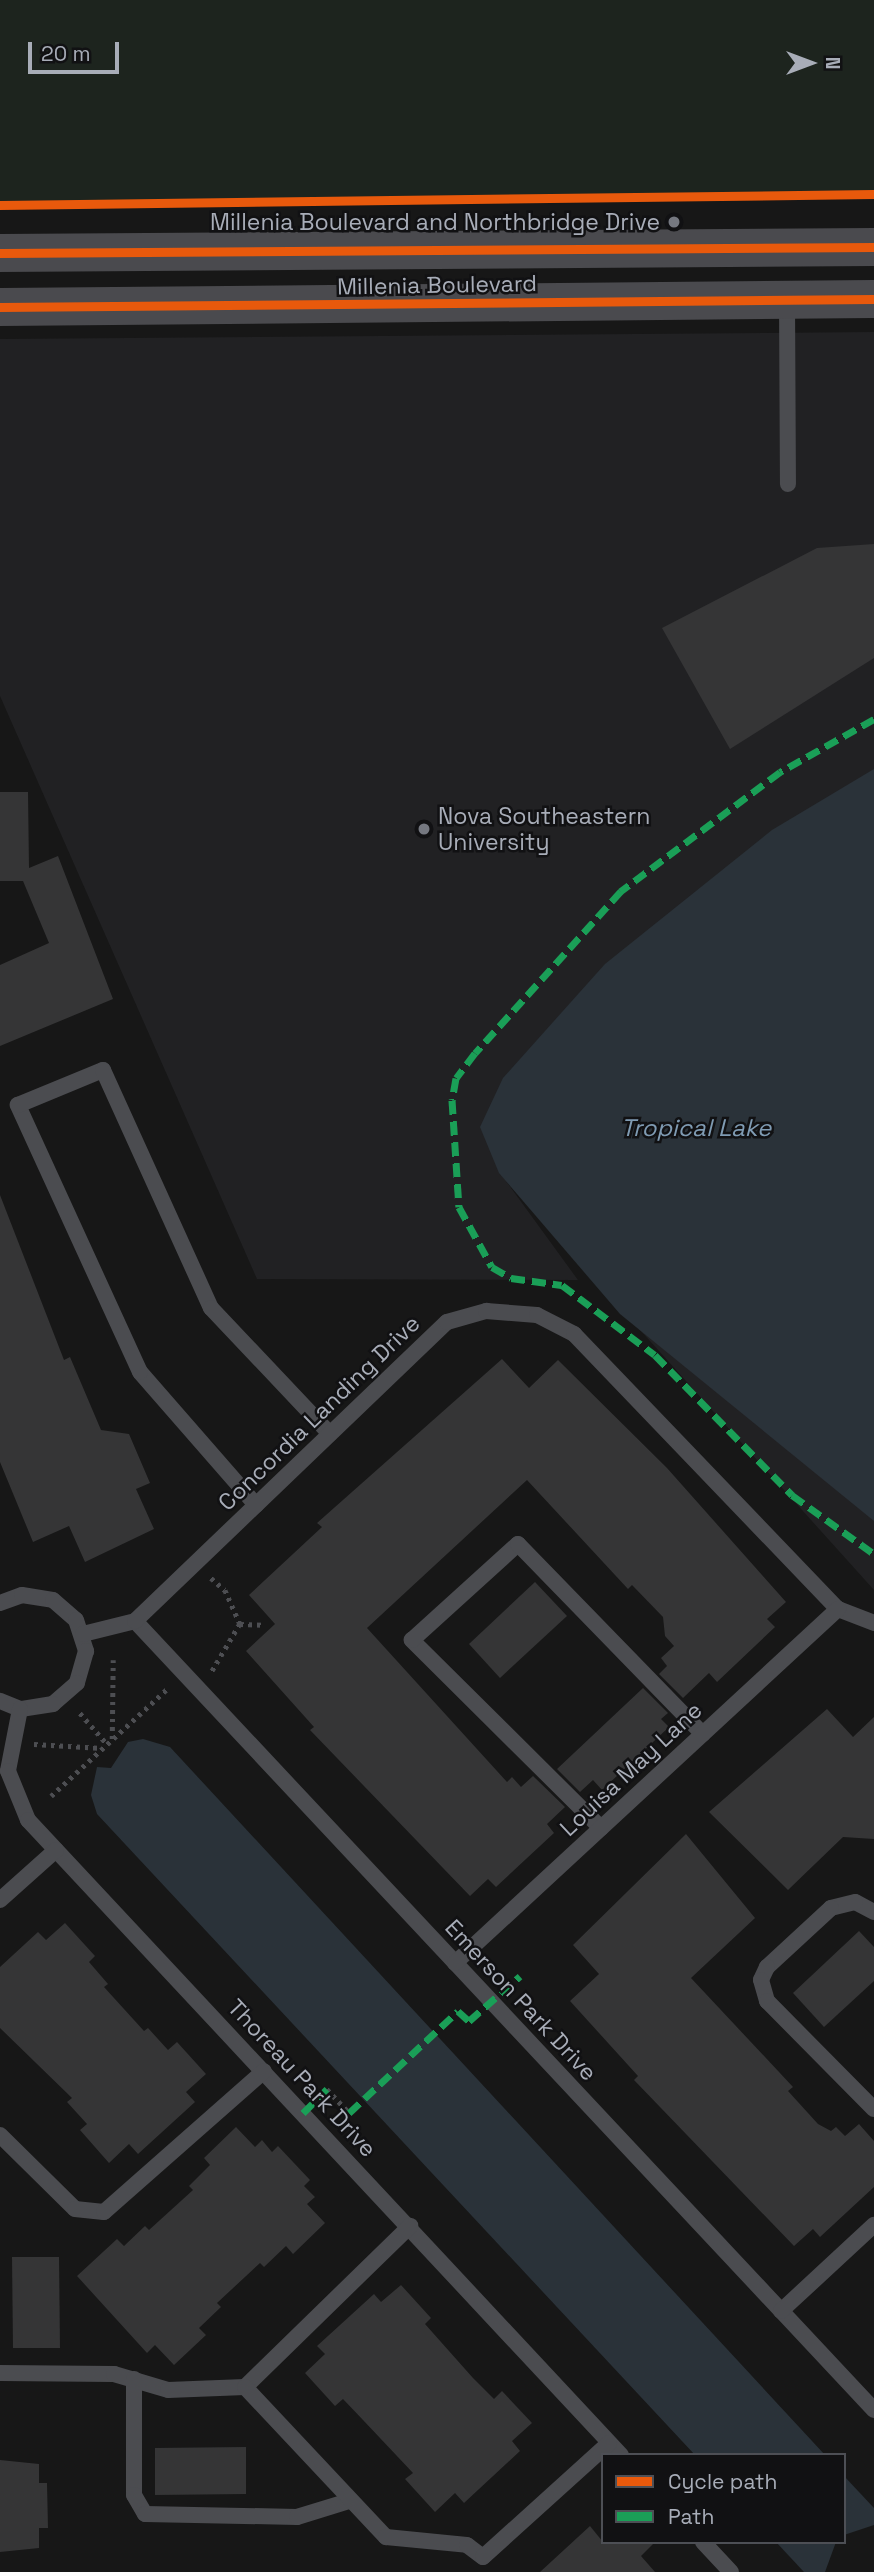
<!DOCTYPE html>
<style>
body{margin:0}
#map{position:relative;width:874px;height:2572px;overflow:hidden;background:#171717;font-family:"Space Grotesk",sans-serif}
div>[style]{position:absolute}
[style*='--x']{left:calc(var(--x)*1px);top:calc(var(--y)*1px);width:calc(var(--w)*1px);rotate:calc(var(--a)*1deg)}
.built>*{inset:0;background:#212123}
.green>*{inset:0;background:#1d241e}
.water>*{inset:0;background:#2a3239}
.building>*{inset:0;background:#353536}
.path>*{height:4.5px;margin-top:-2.25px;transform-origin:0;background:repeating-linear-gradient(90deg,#4d4e52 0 3.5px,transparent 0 8.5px)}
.lane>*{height:16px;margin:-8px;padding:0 8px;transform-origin:8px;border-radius:8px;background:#4b4c50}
.secondary>*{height:38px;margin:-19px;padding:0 19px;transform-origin:19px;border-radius:19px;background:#4a4a4e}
.quiet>*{height:7px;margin-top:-3.5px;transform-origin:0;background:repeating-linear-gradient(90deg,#1a9f57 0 14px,transparent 0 21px)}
.cycleway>*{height:9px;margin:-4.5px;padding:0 4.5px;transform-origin:4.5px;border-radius:4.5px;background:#e8590c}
.dots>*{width:19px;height:19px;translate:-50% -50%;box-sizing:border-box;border:4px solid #111113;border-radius:50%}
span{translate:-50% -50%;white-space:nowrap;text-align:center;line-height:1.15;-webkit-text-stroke:5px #111113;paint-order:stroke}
.poi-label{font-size:23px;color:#a8adb8}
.right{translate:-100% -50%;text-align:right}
.left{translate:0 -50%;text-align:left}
.street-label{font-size:23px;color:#a8adb8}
.water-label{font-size:24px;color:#7f9bb3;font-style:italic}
.legend{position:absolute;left:601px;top:2453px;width:245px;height:91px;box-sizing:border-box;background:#111113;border:2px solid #4d4f55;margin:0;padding:9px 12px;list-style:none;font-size:21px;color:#a8adb8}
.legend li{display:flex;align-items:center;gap:14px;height:35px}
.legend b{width:35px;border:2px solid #4d4f55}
.north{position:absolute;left:776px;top:28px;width:70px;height:70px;-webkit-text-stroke:5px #111113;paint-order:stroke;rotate:90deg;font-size:19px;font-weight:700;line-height:28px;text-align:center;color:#a8adb8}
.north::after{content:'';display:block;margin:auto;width:24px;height:32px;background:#a8adb8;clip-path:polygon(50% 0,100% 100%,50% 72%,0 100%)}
.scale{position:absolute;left:28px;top:42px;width:91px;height:32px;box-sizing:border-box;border:4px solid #a8adb8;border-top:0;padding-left:9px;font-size:21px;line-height:24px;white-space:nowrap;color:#a8adb8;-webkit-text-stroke:5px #111113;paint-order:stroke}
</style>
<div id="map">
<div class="built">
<i style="clip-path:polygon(874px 332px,874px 1590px,506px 1181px,578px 1280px,257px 1279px,0 696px,0 339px)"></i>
</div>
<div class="green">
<i style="clip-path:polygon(0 0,874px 0,874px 194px,0 205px)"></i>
</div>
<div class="water">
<i style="clip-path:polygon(874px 769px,874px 1521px,620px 1314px,499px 1173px,480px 1127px,503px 1078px,605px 964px,772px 830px)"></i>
<i style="clip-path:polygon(143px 1739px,170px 1747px,825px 2455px,695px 2455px,97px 1814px,91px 1795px,97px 1767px,111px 1768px,128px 1742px)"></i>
<i style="clip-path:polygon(844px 2476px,874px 2508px,874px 2525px,844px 2535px)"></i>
<i style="clip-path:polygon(776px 2542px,836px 2542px,825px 2572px,804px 2572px)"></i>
</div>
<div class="building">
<i style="clip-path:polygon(874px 544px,874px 658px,730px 749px,662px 628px,817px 548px)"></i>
<i style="clip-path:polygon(0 792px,28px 792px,29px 868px,58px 856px,113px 999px,0 1046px,0 965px,49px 943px,23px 881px,0 881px)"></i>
<i style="clip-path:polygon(0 1195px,64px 1360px,70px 1357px,101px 1430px,129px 1434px,150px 1483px,136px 1489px,154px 1529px,85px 1562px,69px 1526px,33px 1542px,0 1462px)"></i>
<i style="clip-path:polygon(502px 1359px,529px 1388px,558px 1360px,667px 1468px,786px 1602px,767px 1619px,775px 1627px,717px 1682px,709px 1673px,683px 1698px,659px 1674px,667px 1666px,661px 1658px,674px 1646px,665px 1636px,663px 1617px,632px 1585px,628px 1589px,527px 1480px,367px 1628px,507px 1782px,512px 1777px,521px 1787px,533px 1776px,565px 1807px,547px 1824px,554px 1833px,496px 1887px,488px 1879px,470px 1896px,310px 1730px,314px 1727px,246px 1651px,275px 1624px,249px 1595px,322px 1527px,317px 1523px)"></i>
<i style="clip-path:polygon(535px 1582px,567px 1616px,500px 1678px,469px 1644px)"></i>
<i style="clip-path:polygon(643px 1688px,668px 1713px,661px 1719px,669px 1727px,602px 1790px,593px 1780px,580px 1792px,557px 1769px)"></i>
<i style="clip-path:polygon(827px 1709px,853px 1737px,874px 1717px,874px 1839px,843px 1837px,788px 1890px,709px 1812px)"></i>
<i style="clip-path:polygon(686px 1834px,755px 1918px,691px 1978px,793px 2087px,788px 2091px,818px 2124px,831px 2131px,836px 2127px,845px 2136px,859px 2124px,874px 2141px,874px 2187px,820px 2237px,813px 2229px,794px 2246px,634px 2080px,638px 2076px,570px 2001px,599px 1974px,573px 1945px)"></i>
<i style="clip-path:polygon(65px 1923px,95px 1956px,89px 1962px,108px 1984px,104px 1987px,144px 2031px,148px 2028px,168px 2050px,177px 2042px,206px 2074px,186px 2092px,195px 2102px,138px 2154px,129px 2144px,109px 2163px,80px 2130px,87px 2124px,67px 2102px,72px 2098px,0 2028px,0 1967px,38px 1932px,46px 1940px)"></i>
<i style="clip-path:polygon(859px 1931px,874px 1947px,874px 1981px,824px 2027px,793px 1993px)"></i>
<i style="clip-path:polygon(236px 2127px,255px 2147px,262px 2140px,272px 2152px,278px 2146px,310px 2180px,304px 2186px,315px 2197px,307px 2204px,325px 2223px,293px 2254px,286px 2246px,264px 2267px,260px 2263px,217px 2303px,221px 2307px,199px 2328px,206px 2335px,174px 2365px,155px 2345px,147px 2353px,77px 2276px,117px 2239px,124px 2246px,145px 2226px,149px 2230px,193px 2190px,189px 2186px,210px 2165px,204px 2158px)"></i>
<i style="clip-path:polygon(12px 2257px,59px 2257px,60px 2348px,13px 2348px)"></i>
<i style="clip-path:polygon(401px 2285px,431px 2318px,425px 2324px,473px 2378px,494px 2399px,502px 2391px,532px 2423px,512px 2441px,520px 2451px,464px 2503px,455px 2493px,435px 2512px,405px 2479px,413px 2473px,363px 2420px,343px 2399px,335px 2406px,305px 2373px,325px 2354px,317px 2346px,374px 2294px,381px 2302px)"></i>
<i style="clip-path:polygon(246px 2447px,246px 2494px,155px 2495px,155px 2448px)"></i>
<i style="clip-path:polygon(0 2460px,39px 2464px,39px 2483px,47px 2483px,48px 2528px,39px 2528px,39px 2548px,0 2552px)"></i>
<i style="clip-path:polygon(590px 2526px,603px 2542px,655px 2542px,641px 2556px,655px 2572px,540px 2572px)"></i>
</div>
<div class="path">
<i style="--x:211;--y:1578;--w:18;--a:41"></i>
<i style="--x:225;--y:1590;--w:37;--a:66"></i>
<i style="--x:240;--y:1624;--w:57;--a:120.6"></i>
<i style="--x:240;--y:1624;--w:24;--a:2"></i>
<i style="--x:80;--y:1713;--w:41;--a:48.9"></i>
<i style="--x:112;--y:1739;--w:79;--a:-89.3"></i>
<i style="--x:34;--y:1744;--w:68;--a:3.4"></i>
<i style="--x:51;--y:1796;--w:159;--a:-42.7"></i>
<i style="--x:327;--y:2089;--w:33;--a:47"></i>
</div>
<div class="lane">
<i style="--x:787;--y:301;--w:183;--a:89.7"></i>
<i style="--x:256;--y:1505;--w:176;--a:-131.1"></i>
<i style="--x:140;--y:1372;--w:294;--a:-114.6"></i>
<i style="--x:18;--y:1105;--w:92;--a:-22.4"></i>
<i style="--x:103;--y:1070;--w:261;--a:65.6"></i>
<i style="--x:211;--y:1308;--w:173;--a:46.6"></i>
<i style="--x:0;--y:1603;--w:23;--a:-20"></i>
<i style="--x:22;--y:1595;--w:31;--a:9"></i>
<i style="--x:53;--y:1600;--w:30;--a:41"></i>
<i style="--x:76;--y:1620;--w:33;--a:72"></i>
<i style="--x:86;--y:1651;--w:33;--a:106"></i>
<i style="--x:77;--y:1683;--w:32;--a:139"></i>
<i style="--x:53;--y:1704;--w:33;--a:171"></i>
<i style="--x:20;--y:1709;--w:22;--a:-158"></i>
<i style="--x:135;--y:1621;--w:1081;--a:46.87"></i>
<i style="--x:83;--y:1634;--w:54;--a:-14"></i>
<i style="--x:135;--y:1621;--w:432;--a:-43.8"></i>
<i style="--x:447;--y:1322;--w:41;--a:-15.8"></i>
<i style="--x:486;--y:1311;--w:51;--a:4.5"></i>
<i style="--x:537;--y:1315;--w:42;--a:27.2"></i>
<i style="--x:574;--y:1334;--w:381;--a:46.2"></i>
<i style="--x:838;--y:1609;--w:39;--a:21"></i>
<i style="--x:20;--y:1709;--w:63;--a:101"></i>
<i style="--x:8;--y:1771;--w:53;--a:67.8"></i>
<i style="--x:28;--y:1820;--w:869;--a:46.96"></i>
<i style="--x:601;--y:1828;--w:267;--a:-135.2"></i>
<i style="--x:412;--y:1640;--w:143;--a:-42.2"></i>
<i style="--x:518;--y:1544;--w:265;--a:45.8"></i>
<i style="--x:0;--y:1900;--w:75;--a:-41.8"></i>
<i style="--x:874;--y:1912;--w:21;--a:-152"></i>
<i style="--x:855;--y:1902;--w:25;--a:166"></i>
<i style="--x:831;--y:1908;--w:87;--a:137.3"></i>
<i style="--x:767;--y:1967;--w:14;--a:115"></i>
<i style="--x:761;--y:1980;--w:22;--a:74"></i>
<i style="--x:767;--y:2001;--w:152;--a:45.3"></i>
<i style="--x:455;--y:1963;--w:522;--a:-42.75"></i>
<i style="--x:0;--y:2135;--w:105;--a:44.6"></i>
<i style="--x:75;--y:2209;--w:29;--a:6"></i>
<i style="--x:104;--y:2212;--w:213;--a:-41.4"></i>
<i style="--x:781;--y:2311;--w:127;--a:-42.8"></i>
<i style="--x:0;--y:2373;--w:114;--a:0.5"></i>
<i style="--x:114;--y:2374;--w:56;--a:16.5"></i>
<i style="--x:168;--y:2390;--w:77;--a:-2.2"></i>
<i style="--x:245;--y:2387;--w:231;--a:-44.3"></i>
<i style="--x:134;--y:2379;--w:116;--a:90"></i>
<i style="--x:134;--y:2495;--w:22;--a:60"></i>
<i style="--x:145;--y:2514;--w:152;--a:1.1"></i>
<i style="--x:297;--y:2517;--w:54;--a:-17.1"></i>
<i style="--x:245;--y:2387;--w:206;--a:46.8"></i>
<i style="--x:386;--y:2537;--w:81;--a:5.6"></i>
<i style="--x:467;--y:2545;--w:20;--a:37"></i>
<i style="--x:483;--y:2557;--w:170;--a:-42.1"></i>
<i style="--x:703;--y:2542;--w:41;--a:47"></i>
</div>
<div class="secondary">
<i style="--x:0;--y:253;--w:874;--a:-0.39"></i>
<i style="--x:0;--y:307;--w:874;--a:-0.52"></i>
</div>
<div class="quiet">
<i style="--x:874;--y:719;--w:108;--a:150.6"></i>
<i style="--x:780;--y:772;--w:199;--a:143.2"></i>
<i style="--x:621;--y:891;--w:218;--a:132"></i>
<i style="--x:475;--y:1053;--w:31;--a:127"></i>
<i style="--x:456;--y:1078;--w:22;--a:100"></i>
<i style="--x:452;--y:1100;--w:107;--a:86.3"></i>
<i style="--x:459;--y:1207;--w:68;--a:61.2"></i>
<i style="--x:492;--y:1267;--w:22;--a:30"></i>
<i style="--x:511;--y:1278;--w:51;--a:7.8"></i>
<i style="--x:562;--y:1285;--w:116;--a:37"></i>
<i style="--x:655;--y:1355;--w:196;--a:45.6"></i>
<i style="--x:792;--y:1495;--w:101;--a:35.7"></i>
<i style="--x:303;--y:2113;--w:34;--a:-45"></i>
<i style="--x:349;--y:2113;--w:149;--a:-43.1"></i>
<i style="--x:458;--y:2011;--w:15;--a:42"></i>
<i style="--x:469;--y:2021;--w:68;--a:-41.4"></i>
</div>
<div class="cycleway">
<i style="--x:0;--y:205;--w:874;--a:-0.72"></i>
<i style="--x:0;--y:253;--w:874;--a:-0.39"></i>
<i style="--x:0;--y:307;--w:874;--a:-0.52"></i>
</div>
<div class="dots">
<i style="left:674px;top:222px;background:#757880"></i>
<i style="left:424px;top:829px;background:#757880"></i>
</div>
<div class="poi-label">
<span class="right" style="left:660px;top:222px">Millenia Boulevard and Northbridge Drive</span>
<span class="left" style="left:438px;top:829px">Nova Southeastern<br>University</span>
</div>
<div class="street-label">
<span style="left:437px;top:285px;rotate:-1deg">Millenia Boulevard</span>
<span style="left:319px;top:1413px;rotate:-44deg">Concordia Landing Drive</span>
<span style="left:631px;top:1769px;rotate:-43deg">Louisa May Lane</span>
<span style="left:521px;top:2000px;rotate:47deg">Emerson Park Drive</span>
<span style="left:302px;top:2078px;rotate:47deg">Thoreau Park Drive</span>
</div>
<div class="water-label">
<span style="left:696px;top:1128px">Tropical Lake</span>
</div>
<ul class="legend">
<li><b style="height:9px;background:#e8590c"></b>Cycle path</li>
<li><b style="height:9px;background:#1a9f57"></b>Path</li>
</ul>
<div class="north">N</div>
<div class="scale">20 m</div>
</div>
